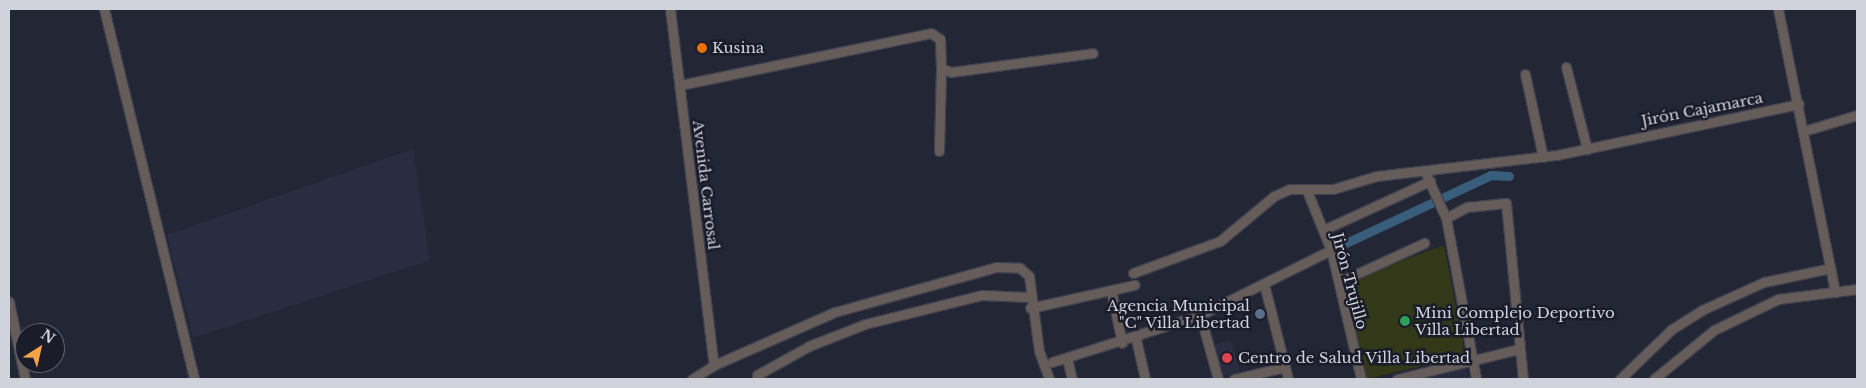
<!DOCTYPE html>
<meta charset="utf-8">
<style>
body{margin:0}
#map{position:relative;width:1866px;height:388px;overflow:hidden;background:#232634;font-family:"Libre Baskerville",serif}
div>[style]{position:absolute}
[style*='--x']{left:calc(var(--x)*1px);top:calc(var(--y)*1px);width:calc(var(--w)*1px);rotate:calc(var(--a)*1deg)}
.built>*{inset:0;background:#292d41}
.green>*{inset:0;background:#323818}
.canal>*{height:9px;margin:-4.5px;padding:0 4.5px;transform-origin:4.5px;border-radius:4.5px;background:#395e7b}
.roads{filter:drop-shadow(1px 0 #3f424f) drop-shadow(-1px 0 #3f424f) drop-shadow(0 1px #3f424f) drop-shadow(0 -1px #3f424f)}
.street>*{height:9px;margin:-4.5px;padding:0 4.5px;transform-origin:4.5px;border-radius:4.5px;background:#665d5a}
.dots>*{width:14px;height:14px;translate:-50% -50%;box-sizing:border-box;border:2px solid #1a1c2a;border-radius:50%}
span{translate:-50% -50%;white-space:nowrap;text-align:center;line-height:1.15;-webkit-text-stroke:5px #1a1c2a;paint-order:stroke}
.poi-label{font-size:15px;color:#d0d2dc}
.left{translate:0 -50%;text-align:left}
.right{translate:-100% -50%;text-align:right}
.street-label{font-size:15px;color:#d0d2dc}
.frame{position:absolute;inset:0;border:10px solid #d0d2dc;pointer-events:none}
.north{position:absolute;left:15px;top:323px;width:50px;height:50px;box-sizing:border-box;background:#1a1c2a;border:1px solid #636571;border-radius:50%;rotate:35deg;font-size:14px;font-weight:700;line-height:20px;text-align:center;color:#d0d2dc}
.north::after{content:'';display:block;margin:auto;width:18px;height:22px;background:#f5a346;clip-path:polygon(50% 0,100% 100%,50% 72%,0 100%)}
</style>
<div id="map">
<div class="built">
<i style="clip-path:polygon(413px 149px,430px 260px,193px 338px,167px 235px)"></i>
<i style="clip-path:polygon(1231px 340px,1240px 372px,1223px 376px,1214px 345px)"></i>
<i style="clip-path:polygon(1464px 369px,1471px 379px,1420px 379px)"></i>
</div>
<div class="green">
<i style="clip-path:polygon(1444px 245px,1465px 356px,1367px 379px,1344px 282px)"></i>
</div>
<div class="canal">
<i style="--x:1331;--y:250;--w:177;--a:-25.1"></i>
<i style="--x:1491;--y:175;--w:18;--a:3"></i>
</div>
<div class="roads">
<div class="street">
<i style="--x:104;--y:9;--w:381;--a:76.3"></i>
<i style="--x:670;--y:9;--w:359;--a:83"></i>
<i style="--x:1778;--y:9;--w:289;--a:78.6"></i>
<i style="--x:1566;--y:67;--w:85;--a:75.6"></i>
<i style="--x:1525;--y:74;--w:85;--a:77.8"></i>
<i style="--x:680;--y:85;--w:256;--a:-11.7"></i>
<i style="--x:931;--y:33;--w:11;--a:34"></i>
<i style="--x:940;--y:39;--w:29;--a:88"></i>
<i style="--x:941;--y:68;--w:11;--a:22"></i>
<i style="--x:951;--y:72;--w:143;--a:-7.6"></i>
<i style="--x:1804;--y:131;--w:55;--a:-16.8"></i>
<i style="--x:939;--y:151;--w:83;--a:-88.6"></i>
<i style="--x:1425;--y:172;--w:51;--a:65.5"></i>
<i style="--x:1446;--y:218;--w:164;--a:79.4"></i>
<i style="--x:1307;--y:191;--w:64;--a:67.9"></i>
<i style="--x:1331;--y:250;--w:132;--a:76.9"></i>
<i style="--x:1446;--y:218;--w:24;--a:-28"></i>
<i style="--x:1467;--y:207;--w:39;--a:-6"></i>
<i style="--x:1506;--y:203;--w:177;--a:84.5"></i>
<i style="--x:1323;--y:230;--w:118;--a:-24.6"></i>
<i style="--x:1133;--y:273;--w:93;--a:-20.2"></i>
<i style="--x:1220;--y:241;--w:70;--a:-39.8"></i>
<i style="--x:1274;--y:196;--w:17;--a:-24"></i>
<i style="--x:1290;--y:189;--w:43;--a:0"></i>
<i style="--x:1333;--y:189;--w:46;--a:-16.5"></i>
<i style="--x:1377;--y:176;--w:181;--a:-6.7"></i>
<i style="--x:1557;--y:155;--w:247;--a:-11.9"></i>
<i style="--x:1339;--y:282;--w:94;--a:-24.6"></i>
<i style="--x:1264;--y:284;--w:98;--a:75.8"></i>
<i style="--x:1111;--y:290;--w:54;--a:78.3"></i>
<i style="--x:9;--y:302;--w:79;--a:78.3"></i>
<i style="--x:1030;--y:308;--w:107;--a:-12.5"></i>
<i style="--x:1200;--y:315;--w:66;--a:74.3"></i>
<i style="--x:1136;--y:339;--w:41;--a:77.3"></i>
<i style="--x:1067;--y:358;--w:22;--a:77"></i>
<i style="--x:1052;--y:362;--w:155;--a:-17.6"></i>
<i style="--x:1200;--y:315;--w:146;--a:-26.4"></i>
<i style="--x:692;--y:379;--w:26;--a:-32"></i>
<i style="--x:714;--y:365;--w:132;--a:-23.7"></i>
<i style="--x:835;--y:312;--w:167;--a:-15.6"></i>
<i style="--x:996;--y:267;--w:24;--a:2"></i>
<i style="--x:1020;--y:268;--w:12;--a:42"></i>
<i style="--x:1029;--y:276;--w:76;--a:82.4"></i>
<i style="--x:1039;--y:351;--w:30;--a:70"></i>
<i style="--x:759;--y:379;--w:4;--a:-117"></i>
<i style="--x:757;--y:375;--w:60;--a:-29.1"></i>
<i style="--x:809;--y:346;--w:60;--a:-21.4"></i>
<i style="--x:865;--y:324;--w:121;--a:-13.9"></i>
<i style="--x:982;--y:295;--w:46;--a:2.5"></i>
<i style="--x:1234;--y:379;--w:52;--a:-13.2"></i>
<i style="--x:1397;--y:379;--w:126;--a:-13.8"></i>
<i style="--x:1620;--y:379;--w:72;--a:-43.9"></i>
<i style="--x:1672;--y:329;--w:36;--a:-32"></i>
<i style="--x:1702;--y:310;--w:68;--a:-24.3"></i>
<i style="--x:1764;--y:282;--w:68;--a:-11.8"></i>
<i style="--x:1654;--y:379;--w:77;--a:-39.2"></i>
<i style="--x:1714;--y:330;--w:71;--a:-25.8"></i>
<i style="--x:1778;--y:299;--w:80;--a:-7.2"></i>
</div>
</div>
<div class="dots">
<i style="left:702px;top:48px;background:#e8710a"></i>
<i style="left:1260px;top:314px;background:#5c6f8a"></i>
<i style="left:1405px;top:321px;background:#2e9e5b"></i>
<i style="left:1227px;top:358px;background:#e0444e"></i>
</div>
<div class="poi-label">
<span class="left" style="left:712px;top:48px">Kusina</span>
<span class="right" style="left:1250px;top:314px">Agencia Municipal<br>"C" Villa Libertad</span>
<span class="left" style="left:1415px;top:321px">Mini Complejo Deportivo<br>Villa Libertad</span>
<span class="left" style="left:1238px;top:358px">Centro de Salud Villa Libertad</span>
</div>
<div class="street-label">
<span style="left:1702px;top:109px;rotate:-11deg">Jirón Cajamarca</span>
<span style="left:706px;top:185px;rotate:83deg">Avenida Carrosal</span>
<span style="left:1350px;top:281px;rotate:75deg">Jirón Trujillo</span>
</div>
<div class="frame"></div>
<div class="north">N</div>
</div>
